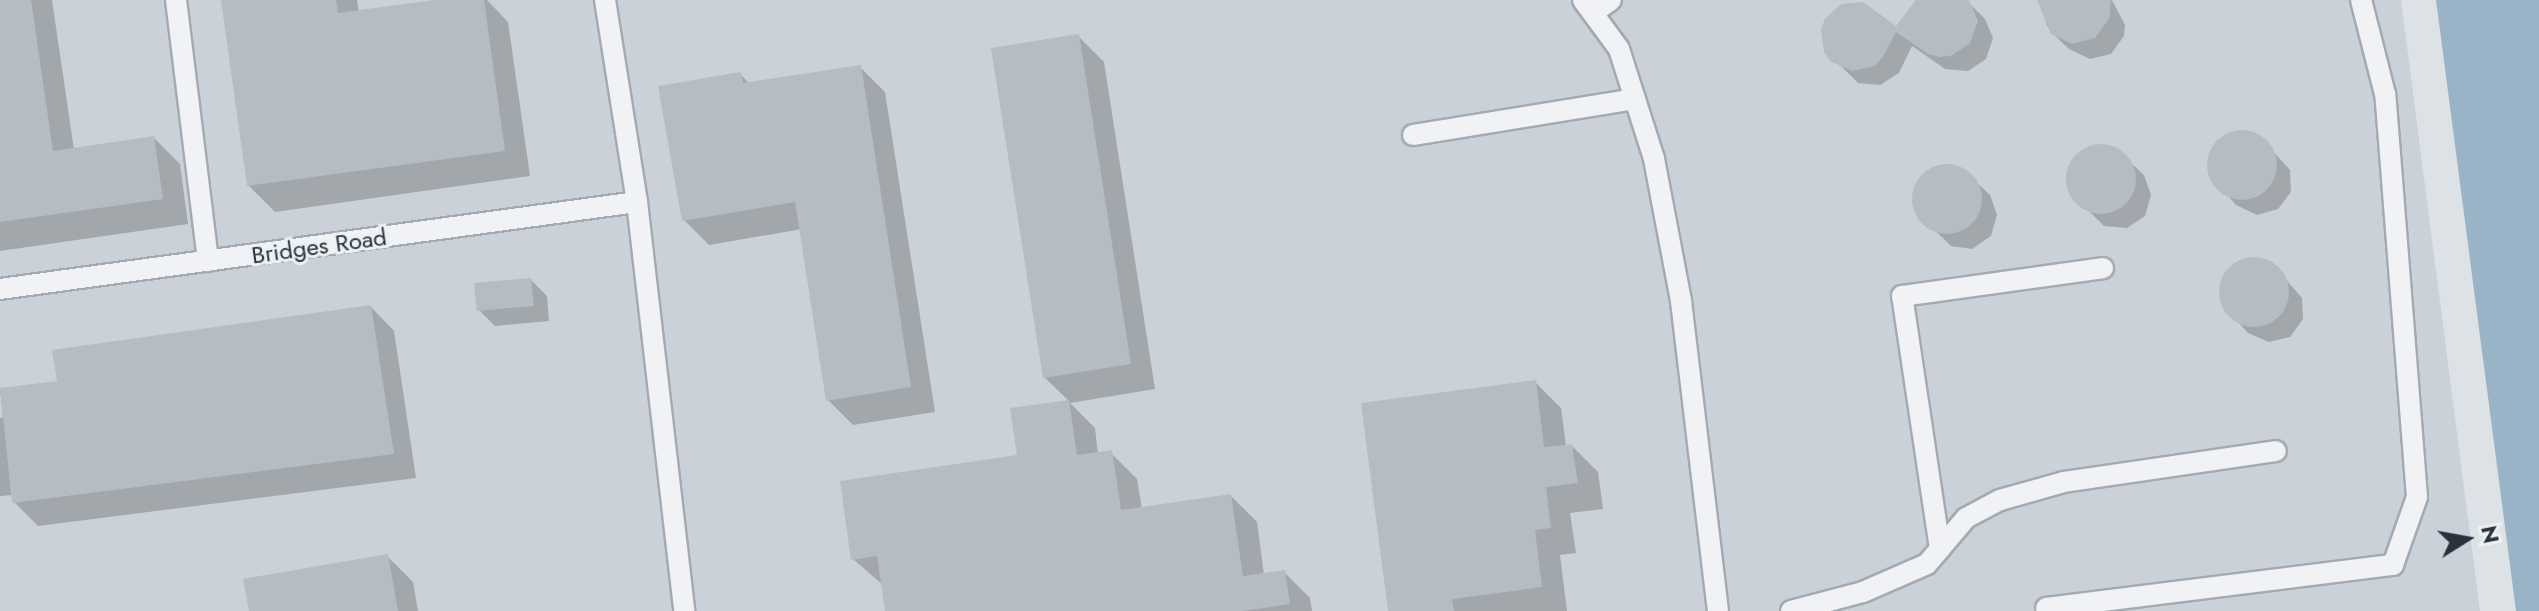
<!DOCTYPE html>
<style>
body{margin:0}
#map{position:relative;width:2539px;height:611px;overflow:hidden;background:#dde2e7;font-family:Jost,sans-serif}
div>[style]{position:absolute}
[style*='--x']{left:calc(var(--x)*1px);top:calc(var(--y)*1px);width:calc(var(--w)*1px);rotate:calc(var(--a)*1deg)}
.built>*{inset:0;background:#cbd1d8}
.water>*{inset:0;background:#99b4c6}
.shadow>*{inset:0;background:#0003}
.building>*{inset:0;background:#b5bcc3}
.round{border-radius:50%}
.roads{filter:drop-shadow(2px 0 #a3aab1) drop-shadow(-2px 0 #a3aab1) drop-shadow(0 2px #a3aab1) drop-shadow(0 -2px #a3aab1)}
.service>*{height:20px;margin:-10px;padding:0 10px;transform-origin:10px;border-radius:10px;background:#f0f2f5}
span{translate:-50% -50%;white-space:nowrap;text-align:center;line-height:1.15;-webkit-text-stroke:6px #ecf1f4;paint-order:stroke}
.street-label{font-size:24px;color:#27323d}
.north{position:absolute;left:2427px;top:499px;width:80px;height:80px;-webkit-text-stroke:6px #ecf1f4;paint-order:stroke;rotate:79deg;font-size:22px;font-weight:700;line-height:32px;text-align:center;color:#27323d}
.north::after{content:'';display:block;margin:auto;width:28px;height:36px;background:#27323d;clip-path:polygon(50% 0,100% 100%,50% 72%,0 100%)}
</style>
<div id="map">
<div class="built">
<i style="clip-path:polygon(0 0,2401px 0,2480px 611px,0 611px)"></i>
</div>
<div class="water">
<i style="clip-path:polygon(2436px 0,2539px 0,2539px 611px,2516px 611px)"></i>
</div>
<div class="shadow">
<i style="clip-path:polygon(0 0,52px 0,74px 150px,154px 138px,180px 164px,188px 224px,0 251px)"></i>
<i style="clip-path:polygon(223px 0,357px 0,359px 12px,449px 0,487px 0,508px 22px,530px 176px,275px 212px,249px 186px)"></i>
<i style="clip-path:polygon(1919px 0,1968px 2px,1985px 19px,1993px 38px,1986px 59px,1968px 71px,1945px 69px,1912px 46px,1899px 73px,1880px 85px,1858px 83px,1826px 51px,1852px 4px,1872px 9px,1896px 29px)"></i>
<i style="clip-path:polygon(2044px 0,2112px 0,2125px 25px,2124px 36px,2111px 54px,2090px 59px,2069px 49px,2052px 33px,2046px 24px)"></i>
<i style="clip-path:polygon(1078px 36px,1104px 62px,1155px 389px,1070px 403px,1095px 428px,1098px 454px,1111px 453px,1137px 479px,1142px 509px,1231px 496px,1257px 522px,1264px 575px,1284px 572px,1310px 598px,1312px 611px,887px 611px,883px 585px,853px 559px,1019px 457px,1013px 410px,1070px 402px,1044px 377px)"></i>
<i style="clip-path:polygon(860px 67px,885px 92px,935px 412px,853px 425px,828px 400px,802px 229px,709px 245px,684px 220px,740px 74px,750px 84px)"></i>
<i style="clip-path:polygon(2240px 132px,2260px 137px,2290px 170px,2291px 192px,2278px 209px,2257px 215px,2236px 205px,2213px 179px,2210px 158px,2221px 140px)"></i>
<i style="clip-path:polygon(2109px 147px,2119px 152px,2144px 175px,2151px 195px,2145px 216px,2127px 228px,2104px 226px,2072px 194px,2068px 183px,2073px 163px,2089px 149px)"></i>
<i style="clip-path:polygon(1945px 166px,1965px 171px,1973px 179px,1990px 195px,1997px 215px,1991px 236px,1972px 249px,1951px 246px,1918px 214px,1915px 192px,1919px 183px,1926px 175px)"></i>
<i style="clip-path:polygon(2252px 259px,2272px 264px,2302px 298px,2303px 319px,2290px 337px,2269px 342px,2248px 333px,2225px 307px,2222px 285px,2233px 268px)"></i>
<i style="clip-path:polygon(531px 280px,547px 296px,549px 321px,495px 326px,479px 310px)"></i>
<i style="clip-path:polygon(371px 307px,394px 331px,416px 478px,38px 526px,14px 502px,13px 495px,0 496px,0 418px,3px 417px,0 390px,59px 383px)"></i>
<i style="clip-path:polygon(1535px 382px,1561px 408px,1566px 446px,1572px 446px,1598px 472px,1603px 509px,1570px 513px,1576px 553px,1560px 555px,1567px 611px,1390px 611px)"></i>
<i style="clip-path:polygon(387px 556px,413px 582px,418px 611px,251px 611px)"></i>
</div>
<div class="building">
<i style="clip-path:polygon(0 0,31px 0,53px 151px,154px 136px,163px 199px,0 222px)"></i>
<i style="clip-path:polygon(221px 0,336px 0,338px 13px,434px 0,484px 0,505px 151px,247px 186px)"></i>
<i style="clip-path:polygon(1916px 0,1969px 0,1978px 21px,1970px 43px,1951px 56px,1939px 57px,1928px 54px,1896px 32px,1883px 57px,1875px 66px,1852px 71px,1830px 61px,1824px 52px,1821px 29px,1825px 19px,1841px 4px,1863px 2px,1896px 26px)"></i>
<i style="clip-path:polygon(2037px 0,2111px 0,2109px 19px,2095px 38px,2072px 44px,2051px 34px)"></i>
<i style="clip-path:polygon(1079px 34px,1131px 364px,1043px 378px,991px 48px)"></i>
<i style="clip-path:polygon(861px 65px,911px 387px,826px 401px,795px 202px,682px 221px,658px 86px,741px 72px,743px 83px)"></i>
<i class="round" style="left:2207px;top:130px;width:70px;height:70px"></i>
<i class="round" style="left:2066px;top:144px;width:70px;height:70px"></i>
<i class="round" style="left:1912px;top:164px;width:70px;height:70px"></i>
<i class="round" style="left:2219px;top:257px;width:70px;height:70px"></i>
<i style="clip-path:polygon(531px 278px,534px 306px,477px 311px,474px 283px)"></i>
<i style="clip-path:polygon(371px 305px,394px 454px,12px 503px,0 388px,57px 381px,52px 350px)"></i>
<i style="clip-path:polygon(1536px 380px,1544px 447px,1572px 444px,1578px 483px,1546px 487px,1551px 528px,1535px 530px,1542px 587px,1452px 599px,1454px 611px,1388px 611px,1361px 403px)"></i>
<i style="clip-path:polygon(1069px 400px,1077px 455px,1112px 450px,1121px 510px,1231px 494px,1243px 576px,1285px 570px,1290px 604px,1242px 611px,885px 611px,877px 556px,851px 560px,840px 481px,1017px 455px,1010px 408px)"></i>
<i style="clip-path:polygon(388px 554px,398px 611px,249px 611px,243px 579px)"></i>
</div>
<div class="roads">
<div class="service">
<i style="--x:176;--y:0;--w:263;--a:83"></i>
<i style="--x:605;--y:0;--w:205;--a:81"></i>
<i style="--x:637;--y:202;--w:412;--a:83.4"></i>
<i style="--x:1583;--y:0;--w:61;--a:53.7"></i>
<i style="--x:1619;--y:49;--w:115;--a:72.3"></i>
<i style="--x:1654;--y:159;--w:145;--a:79.2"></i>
<i style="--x:1681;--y:301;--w:312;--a:83.2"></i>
<i style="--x:1593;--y:13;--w:22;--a:-36"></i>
<i style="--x:1413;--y:135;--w:225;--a:-9.2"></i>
<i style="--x:0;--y:289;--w:643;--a:-7.78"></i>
<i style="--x:1940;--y:549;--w:256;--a:-98.5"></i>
<i style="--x:1902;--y:296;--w:203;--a:-7.9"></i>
<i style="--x:2046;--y:608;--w:350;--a:-7.1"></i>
<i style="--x:2393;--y:565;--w:72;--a:-70.6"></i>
<i style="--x:2417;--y:497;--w:404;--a:-94.5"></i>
<i style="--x:2385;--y:94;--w:97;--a:-104.3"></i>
<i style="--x:1791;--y:611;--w:74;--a:-14.8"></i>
<i style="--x:1863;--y:592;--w:70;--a:-23.6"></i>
<i style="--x:1927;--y:564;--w:60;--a:-49.7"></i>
<i style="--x:1966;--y:518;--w:38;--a:-28"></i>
<i style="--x:2000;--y:500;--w:66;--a:-15.7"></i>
<i style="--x:2064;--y:482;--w:214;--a:-8.3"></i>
</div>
</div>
<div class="street-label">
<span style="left:319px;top:246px;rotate:-8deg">Bridges Road</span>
</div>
<div class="north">N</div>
</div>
